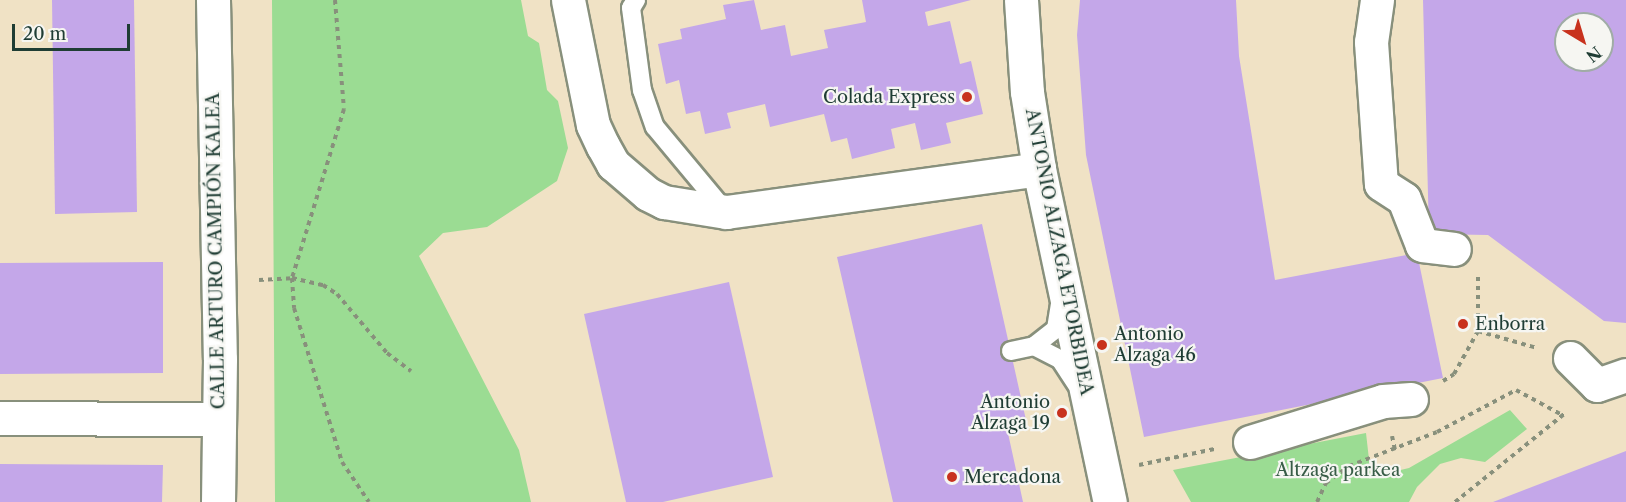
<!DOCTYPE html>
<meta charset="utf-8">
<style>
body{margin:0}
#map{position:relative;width:1626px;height:502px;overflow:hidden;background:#f0e2c5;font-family:"Libre Caslon Text",serif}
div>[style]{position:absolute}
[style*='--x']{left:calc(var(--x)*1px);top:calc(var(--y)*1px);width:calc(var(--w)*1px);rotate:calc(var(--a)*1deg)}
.green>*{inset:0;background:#9bdc93}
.building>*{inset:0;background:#c4a7e9}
.path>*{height:4px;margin-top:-2px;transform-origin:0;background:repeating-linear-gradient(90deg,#88907c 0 4.5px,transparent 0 9px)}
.roads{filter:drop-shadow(2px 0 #88907c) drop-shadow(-2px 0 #88907c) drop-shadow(0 2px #88907c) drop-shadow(0 -2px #88907c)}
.lane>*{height:18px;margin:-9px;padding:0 9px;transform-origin:9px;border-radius:9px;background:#fff}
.street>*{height:33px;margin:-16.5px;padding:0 16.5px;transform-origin:16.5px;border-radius:16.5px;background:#fff}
.secondary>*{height:33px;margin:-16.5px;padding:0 16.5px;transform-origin:16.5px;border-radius:16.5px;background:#fff}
.dots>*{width:16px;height:16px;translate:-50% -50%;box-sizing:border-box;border:3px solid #f6f6f2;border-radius:50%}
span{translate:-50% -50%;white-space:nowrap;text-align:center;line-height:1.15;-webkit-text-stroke:4.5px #f6f6f2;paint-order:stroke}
.poi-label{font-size:18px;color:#1f3d34}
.right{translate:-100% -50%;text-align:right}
.left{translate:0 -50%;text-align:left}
.street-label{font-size:18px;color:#1f3d34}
.park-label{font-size:18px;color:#385d47}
.north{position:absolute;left:1554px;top:12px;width:60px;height:60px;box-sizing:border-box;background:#f6f6f2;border:2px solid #a0aca6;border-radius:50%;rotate:142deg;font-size:16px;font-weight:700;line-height:24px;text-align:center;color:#1f3d34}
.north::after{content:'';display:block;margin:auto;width:21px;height:27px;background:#c8321e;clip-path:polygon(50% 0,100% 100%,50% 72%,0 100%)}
.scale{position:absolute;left:12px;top:24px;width:118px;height:27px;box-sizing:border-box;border:3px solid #1f3d34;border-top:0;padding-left:8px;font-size:18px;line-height:21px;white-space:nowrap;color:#1f3d34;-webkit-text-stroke:4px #f6f6f2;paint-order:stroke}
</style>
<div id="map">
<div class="green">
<i style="clip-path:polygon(272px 0,521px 0,528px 36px,539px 43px,547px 90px,558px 101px,568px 148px,557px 181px,487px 227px,443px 233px,419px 256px,519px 450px,531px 502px,275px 502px)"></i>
<i style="clip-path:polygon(1510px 410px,1527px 429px,1485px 462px,1461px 458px,1440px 464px,1417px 487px,1409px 502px,1191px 502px,1173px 470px,1366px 433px,1371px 477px,1409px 468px)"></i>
</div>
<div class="building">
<i style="clip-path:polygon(52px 0,134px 0,137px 212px,55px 214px)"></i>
<i style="clip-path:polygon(754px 0,761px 30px,785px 25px,791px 56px,828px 48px,824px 30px,866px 22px,862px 0,971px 0,925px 12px,928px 26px,950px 21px,960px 64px,971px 61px,983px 114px,946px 123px,951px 143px,921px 150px,915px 123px,891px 129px,895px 148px,852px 159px,847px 138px,831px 142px,824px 114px,770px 127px,765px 104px,727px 113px,731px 128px,705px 134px,700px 111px,686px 114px,679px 80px,666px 84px,658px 44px,682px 39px,680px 29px,726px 19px,723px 5px)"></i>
<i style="clip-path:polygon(1080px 0,1236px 0,1239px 56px,1275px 280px,1417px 253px,1443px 378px,1144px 437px,1086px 155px,1077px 35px)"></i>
<i style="clip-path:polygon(evenodd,1423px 0,1626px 0,1626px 323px,1604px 321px,1488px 235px,1429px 234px,1423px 0,1566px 24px,1602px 24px,1602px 60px,1566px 60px,1566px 24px)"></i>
<i style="clip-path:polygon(982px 224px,1026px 420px,1006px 424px,1023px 502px,893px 502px,837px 257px)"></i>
<i style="clip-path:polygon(163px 262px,163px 373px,0 374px,0 263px)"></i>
<i style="clip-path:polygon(729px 282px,773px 477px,663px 502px,626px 502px,584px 314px)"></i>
<i style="clip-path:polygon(1626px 451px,1626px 502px,1493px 502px)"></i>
<i style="clip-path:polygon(0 464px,163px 465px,162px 502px,0 502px)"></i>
</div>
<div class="path">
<i style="--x:335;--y:0;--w:109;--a:85.3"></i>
<i style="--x:344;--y:109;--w:177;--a:107.1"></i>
<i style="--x:292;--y:278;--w:30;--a:86"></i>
<i style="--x:294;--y:308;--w:161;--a:72.7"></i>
<i style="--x:342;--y:462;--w:48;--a:56"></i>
<i style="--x:1478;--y:277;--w:54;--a:90"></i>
<i style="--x:1478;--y:331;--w:61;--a:16.1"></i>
<i style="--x:259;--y:280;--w:33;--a:-3"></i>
<i style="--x:292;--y:278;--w:32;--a:13"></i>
<i style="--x:323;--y:285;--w:17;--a:33"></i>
<i style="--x:337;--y:294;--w:77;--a:49.7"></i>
<i style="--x:387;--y:353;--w:30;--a:37"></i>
<i style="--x:1443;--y:381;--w:13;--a:-32"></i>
<i style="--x:1454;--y:374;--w:49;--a:-60.8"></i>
<i style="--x:1392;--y:436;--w:14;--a:78"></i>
<i style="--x:1139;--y:465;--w:77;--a:-12"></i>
<i style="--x:1317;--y:502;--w:21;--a:-65"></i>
<i style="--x:1326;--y:483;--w:29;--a:-36"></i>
<i style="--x:1349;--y:466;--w:94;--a:-21.1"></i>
<i style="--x:1437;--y:432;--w:89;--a:-28"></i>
<i style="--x:1516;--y:390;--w:52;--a:28.5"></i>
<i style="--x:1455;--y:502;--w:140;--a:-38.9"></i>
</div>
<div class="roads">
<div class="lane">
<i style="--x:636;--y:0;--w:9;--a:122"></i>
<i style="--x:631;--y:8;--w:83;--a:82.4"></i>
<i style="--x:642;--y:90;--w:39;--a:71"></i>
<i style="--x:655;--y:127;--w:109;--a:50.2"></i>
<i style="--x:1034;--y:346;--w:28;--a:-38"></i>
<i style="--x:1056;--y:329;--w:24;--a:-81"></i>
<i style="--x:1011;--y:351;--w:24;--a:-12"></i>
<i style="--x:1034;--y:346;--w:29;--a:27"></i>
<i style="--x:1060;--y:359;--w:30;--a:57"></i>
</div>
<div class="street">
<i style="--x:213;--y:0;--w:359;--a:88.9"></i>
<i style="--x:220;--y:359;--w:143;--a:90.8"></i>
<i style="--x:568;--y:0;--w:127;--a:78.7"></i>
<i style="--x:593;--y:125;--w:23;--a:65"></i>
<i style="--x:603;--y:146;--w:21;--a:61"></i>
<i style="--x:613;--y:164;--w:46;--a:40.6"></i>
<i style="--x:648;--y:194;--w:18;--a:27"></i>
<i style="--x:664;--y:202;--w:63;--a:9.2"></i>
<i style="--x:726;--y:212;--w:316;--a:-7.8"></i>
<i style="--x:1377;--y:0;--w:42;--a:98.1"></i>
<i style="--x:1371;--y:42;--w:142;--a:86"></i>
<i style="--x:1381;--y:184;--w:27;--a:33"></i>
<i style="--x:1404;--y:199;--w:49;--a:68.6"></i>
<i style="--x:1422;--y:245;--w:32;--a:7"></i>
<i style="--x:1570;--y:358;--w:38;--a:45"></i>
<i style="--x:1597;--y:385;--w:31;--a:-19"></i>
<i style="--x:0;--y:418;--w:219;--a:0.3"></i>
<i style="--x:1250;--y:442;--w:139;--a:-17.1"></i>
<i style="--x:1383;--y:401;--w:28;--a:-4"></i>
</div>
<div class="secondary">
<i style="--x:1021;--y:0;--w:92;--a:86.3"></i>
<i style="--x:1027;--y:92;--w:78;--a:81.1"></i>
<i style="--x:1039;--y:169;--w:340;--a:78"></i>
</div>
</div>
<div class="dots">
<i style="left:967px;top:97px;background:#c8321e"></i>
<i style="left:1463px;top:324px;background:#c8321e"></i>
<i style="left:1102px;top:345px;background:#c8321e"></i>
<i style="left:1062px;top:413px;background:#c8321e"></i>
<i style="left:952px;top:477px;background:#c8321e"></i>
</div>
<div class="poi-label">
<span class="right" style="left:955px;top:97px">Colada Express</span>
<span class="left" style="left:1475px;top:324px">Enborra</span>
<span class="left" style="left:1114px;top:345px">Antonio<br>Alzaga 46</span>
<span class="right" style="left:1050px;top:413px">Antonio<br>Alzaga 19</span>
<span class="left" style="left:964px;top:477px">Mercadona</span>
</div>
<div class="street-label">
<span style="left:216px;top:251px;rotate:-91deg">CALLE ARTURO CAMPIÓN KALEA</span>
<span style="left:1059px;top:252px;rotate:79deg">ANTONIO ALZAGA ETORBIDEA</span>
</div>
<div class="park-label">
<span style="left:1338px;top:470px">Altzaga parkea</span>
</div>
<div class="north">N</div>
<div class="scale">20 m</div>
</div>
